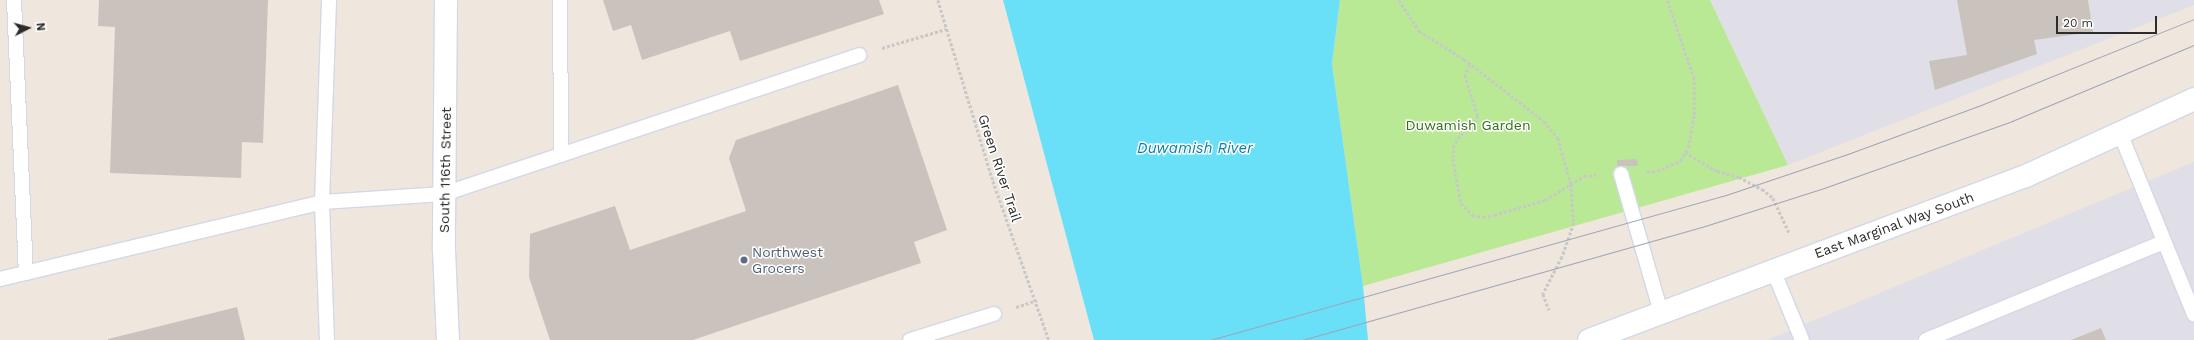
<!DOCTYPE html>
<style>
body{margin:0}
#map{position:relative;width:2194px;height:340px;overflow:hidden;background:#efe6dd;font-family:"Work Sans",sans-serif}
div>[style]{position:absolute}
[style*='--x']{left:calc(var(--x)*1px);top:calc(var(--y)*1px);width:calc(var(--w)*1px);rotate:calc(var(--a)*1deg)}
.industrial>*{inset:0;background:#e0dee7}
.green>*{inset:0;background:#bae996}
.water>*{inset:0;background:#69dff8}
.building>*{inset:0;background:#cac3bd}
.path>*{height:2.5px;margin-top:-1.25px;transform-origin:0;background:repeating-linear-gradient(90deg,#c8c8c8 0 3px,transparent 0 5px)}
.roads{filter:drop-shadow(1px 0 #d2d8e6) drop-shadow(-1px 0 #d2d8e6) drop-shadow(0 1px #d2d8e6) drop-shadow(0 -1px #d2d8e6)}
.lane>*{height:14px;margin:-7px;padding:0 7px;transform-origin:7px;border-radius:7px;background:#fff}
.street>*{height:22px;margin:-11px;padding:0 11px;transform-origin:11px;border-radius:11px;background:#fff}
.secondary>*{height:22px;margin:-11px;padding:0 11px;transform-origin:11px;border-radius:11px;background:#fff}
.tram>*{height:1px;margin:-0.5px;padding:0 0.5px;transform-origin:0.5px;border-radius:0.5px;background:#9fa5b8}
.dots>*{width:11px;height:11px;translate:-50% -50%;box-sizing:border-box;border:2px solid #fff;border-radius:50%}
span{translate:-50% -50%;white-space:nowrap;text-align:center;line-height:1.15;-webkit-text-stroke:3px #fff;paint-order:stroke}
.park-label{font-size:14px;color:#307015}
.street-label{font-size:14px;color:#2c2c2c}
.service-label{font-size:14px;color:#4e5e75}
.left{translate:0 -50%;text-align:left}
.water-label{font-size:15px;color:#037fa9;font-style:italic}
.north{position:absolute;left:8px;top:8px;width:40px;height:40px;-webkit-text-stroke:3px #fff;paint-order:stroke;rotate:84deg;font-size:11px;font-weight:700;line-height:16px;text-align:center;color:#2c2c2c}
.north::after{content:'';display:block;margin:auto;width:14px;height:18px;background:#2c2c2c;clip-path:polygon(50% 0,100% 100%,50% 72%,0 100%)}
.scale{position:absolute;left:2056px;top:16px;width:101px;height:18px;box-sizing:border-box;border:2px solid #2c2c2c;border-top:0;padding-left:5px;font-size:12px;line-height:14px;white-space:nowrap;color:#2c2c2c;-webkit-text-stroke:3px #fff;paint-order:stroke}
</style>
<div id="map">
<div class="industrial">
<i style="clip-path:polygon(1710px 0,2194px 0,2194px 5px,1788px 165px)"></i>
<i style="clip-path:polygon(2194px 162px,2194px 340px,1767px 340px)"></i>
</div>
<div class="green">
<i style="clip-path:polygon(1340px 0,1710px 0,1788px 165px,1363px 286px,1332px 64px)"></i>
</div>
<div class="water">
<i style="clip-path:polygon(1003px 0,1340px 0,1332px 64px,1363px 286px,1368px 340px,1094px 340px)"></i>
</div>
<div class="building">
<i style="clip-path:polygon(99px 0,268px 0,263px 143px,242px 142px,241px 178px,110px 173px,115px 27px,98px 26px)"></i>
<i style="clip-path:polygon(603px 0,879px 0,884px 14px,740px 61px,730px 31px,642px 60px,631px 25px,613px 31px)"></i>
<i style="clip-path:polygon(1957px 0,2088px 0,2093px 32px,2034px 40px,2037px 54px,1935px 90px,1929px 61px,1967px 55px)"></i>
<i style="clip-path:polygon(898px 85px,947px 230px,914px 242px,921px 263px,693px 340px,550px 340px,529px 277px,530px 234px,615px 206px,630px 250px,746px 211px,729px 158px,736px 140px)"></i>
<i style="clip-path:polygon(1637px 159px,1638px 166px,1617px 166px,1617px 160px)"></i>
<i style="clip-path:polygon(237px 307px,245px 340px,108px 340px,108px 339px)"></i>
<i style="clip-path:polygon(2101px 328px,2106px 340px,2071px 340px)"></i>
</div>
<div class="path">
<i style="--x:938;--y:0;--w:189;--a:73.1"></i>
<i style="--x:993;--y:181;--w:169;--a:70.6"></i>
<i style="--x:1399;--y:0;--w:37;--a:57"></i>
<i style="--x:1419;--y:31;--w:53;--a:31.9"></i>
<i style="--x:1464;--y:59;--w:101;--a:37.8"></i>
<i style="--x:1544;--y:121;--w:22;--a:51"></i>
<i style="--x:1558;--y:138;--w:48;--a:74.2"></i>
<i style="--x:1571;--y:184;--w:39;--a:86"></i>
<i style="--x:1574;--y:223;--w:36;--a:109"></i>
<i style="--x:1562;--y:257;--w:42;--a:117.2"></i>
<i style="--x:1543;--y:294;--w:17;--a:69"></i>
<i style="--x:882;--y:48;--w:67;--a:-16.5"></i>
<i style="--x:1470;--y:65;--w:11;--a:117"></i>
<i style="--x:1465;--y:75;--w:43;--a:72.4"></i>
<i style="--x:1478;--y:116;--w:9;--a:111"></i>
<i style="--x:1475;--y:124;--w:19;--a:141"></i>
<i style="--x:1460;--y:136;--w:11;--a:124"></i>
<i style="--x:1454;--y:145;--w:14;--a:94"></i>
<i style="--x:1453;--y:159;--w:45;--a:79.7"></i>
<i style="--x:1461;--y:203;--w:16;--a:47"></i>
<i style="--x:1472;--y:215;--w:11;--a:10"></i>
<i style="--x:1483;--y:217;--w:11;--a:-10"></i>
<i style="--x:1494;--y:215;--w:53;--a:-16.4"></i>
<i style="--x:1545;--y:200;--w:46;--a:-31.6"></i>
<i style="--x:1584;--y:176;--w:12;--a:-5"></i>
<i style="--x:1685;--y:152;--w:37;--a:31"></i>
<i style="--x:1717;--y:171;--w:23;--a:15"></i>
<i style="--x:1739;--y:177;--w:26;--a:28"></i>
<i style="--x:1762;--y:189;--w:14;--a:39"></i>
<i style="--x:1773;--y:198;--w:38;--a:65"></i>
<i style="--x:1647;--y:172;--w:10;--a:-6"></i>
<i style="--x:1657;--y:171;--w:25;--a:-23"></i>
<i style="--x:1680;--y:161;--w:15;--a:-58"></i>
<i style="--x:1688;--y:148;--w:34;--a:-80"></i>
<i style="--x:1694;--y:115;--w:36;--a:-90"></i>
<i style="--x:1694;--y:79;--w:83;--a:-108.9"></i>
<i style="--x:1016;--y:307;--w:22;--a:-18"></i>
</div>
<div class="roads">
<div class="lane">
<i style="--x:14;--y:0;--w:273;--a:87.5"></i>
<i style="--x:560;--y:0;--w:155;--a:89.6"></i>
<i style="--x:2120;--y:133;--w:196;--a:67.8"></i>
<i style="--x:1621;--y:174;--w:145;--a:73.9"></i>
<i style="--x:1773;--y:270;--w:76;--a:67.5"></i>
<i style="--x:0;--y:279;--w:331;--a:-13.4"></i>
<i style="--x:322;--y:202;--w:122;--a:-3.8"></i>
<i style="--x:444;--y:194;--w:438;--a:-18.5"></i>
<i style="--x:327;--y:340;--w:138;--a:-92.1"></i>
<i style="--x:322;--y:202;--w:202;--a:-88"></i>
<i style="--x:910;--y:340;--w:88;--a:-17.2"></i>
<i style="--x:1926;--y:340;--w:257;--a:-22.4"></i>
</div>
<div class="street">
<i style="--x:446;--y:0;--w:250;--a:90.5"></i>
<i style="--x:444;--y:250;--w:90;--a:87.5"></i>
</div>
<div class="secondary">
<i style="--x:1589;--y:340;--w:467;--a:-20.6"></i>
<i style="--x:2026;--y:176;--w:185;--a:-24.6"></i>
</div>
</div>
<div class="tram">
<i style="--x:1210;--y:340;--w:536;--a:-15.7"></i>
<i style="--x:1726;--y:195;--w:126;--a:-18.6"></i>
<i style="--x:1845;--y:155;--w:145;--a:-20.2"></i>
<i style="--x:1981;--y:105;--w:230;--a:-22"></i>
<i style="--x:1302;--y:340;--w:419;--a:-15.8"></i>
<i style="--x:1705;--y:226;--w:125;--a:-17.7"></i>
<i style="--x:1824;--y:188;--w:200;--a:-19.6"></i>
<i style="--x:2012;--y:121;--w:197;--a:-22.7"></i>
</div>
<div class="dots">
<i style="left:744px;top:260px;background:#5c6f8a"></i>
</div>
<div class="park-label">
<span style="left:1468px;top:125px">Duwamish Garden</span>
</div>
<div class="street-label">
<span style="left:1000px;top:168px;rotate:72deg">Green River Trail</span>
<span style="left:445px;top:170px;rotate:-89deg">South 116th Street</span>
<span style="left:1894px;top:225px;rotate:-20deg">East Marginal Way South</span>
</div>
<div class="service-label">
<span class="left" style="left:752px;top:260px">Northwest<br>Grocers</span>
</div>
<div class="water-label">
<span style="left:1195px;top:149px">Duwamish River</span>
</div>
<div class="north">N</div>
<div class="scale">20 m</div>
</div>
